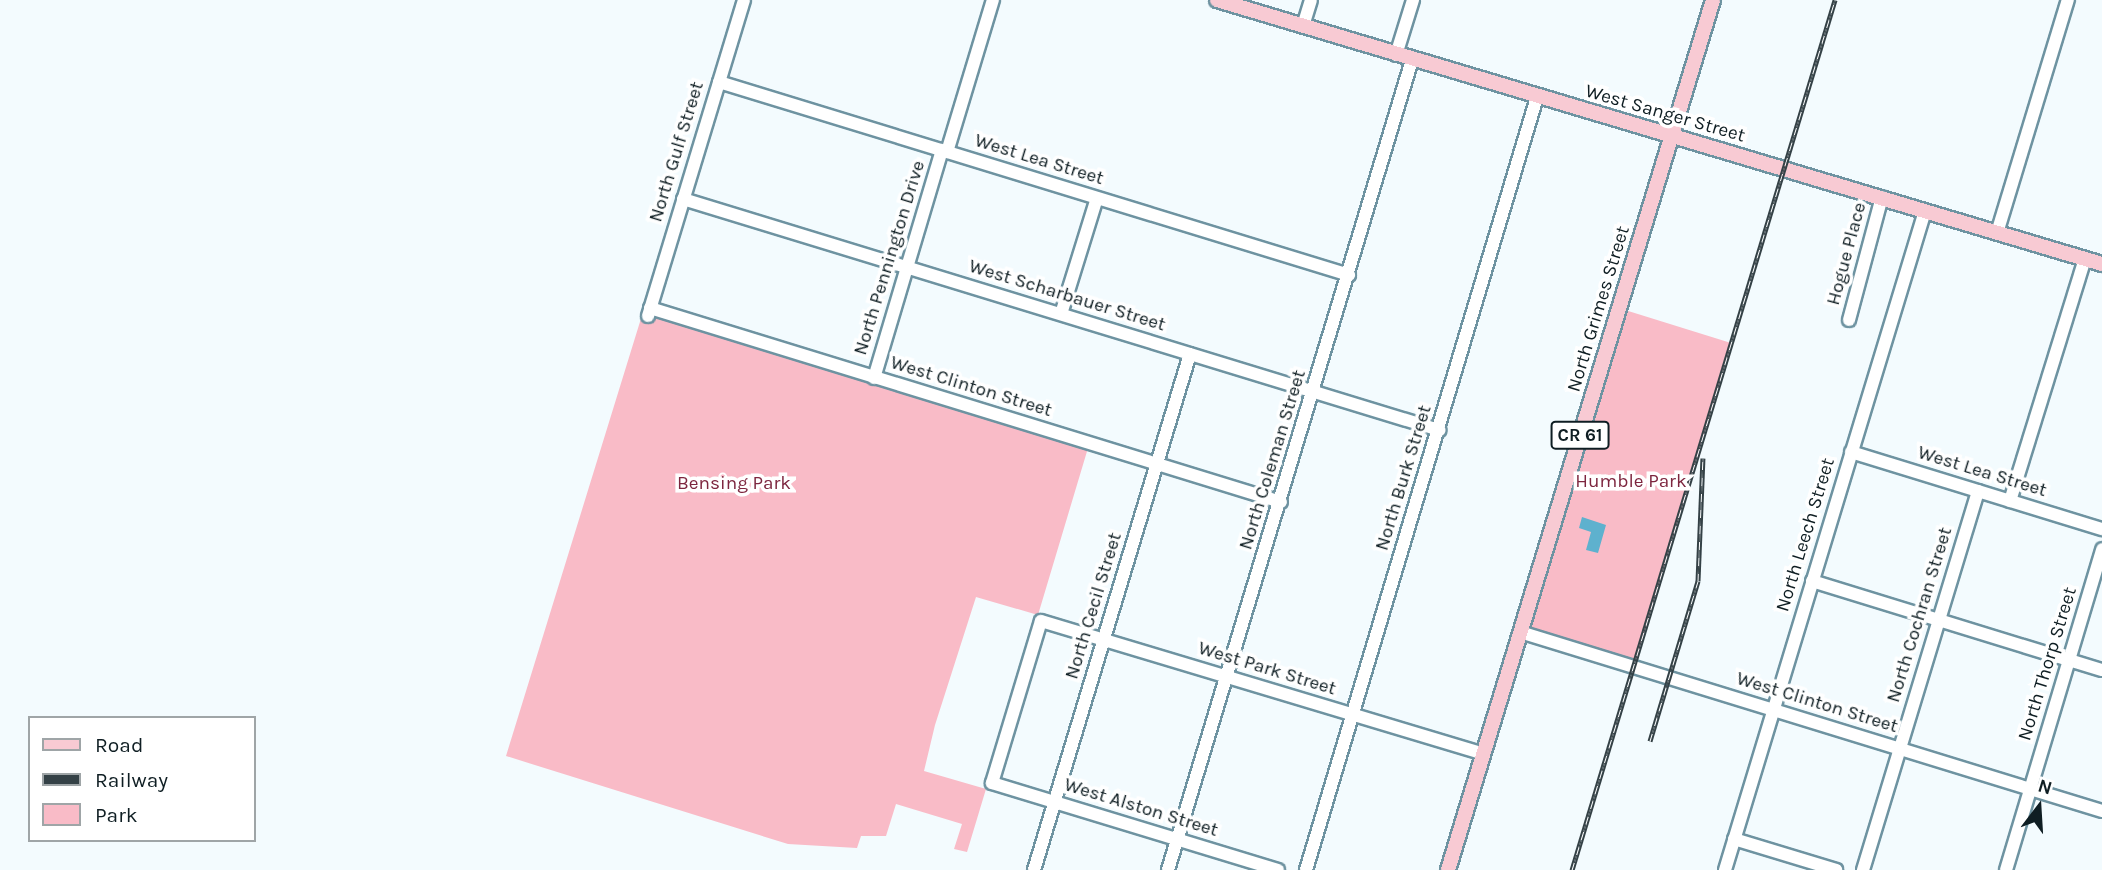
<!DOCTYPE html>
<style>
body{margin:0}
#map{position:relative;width:2102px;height:870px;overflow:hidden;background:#f3fbfe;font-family:Karla,sans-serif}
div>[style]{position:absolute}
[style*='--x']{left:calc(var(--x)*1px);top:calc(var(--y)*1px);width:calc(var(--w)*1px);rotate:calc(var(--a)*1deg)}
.green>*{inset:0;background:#f9bbc7}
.water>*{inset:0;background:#5eb1ce}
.roads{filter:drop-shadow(2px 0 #6e93a1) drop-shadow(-2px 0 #6e93a1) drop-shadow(0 2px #6e93a1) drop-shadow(0 -2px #6e93a1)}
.minor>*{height:12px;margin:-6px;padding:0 6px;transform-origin:6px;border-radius:6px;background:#fff}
.major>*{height:14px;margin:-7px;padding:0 7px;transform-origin:7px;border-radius:7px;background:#f8cad3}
.rail>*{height:5px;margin-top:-2.5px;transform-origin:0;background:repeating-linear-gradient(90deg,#fff 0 8px,#344146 0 16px);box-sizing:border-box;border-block:2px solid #344146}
span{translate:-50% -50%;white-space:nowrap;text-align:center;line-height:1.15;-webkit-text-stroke:7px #fff;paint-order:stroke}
.shield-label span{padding:2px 5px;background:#fff;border:2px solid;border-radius:5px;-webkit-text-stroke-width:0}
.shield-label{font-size:18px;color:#0f1e23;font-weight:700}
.street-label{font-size:19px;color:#0f1e23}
.park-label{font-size:19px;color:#7d263f}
.legend{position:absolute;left:28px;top:716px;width:228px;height:126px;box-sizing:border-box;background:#fff;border:2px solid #9fa5a7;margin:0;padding:9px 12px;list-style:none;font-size:21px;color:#0f1e23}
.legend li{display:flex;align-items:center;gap:14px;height:35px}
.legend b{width:35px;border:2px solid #9fa5a7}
.north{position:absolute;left:2004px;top:772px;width:70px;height:70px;-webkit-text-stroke:5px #fff;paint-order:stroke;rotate:17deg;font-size:19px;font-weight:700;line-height:28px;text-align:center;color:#0f1e23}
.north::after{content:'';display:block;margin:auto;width:24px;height:32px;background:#0f1e23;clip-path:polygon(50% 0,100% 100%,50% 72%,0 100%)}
</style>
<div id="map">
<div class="green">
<i style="clip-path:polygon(1625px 310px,1731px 343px,1635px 663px,1532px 630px,1531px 622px)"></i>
<i style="clip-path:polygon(643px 312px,1088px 448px,1038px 615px,976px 597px,935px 725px,924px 771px,986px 789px,967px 852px,954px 849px,962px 824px,896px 804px,886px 836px,861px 836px,857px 848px,788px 844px,506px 756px)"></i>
</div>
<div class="water">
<i style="clip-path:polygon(1582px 517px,1606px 525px,1598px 553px,1586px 550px,1591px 532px,1579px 528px)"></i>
</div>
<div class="roads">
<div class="minor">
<i style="--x:1303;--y:26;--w:27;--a:-73"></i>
<i style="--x:1396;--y:55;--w:58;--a:-72.8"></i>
<i style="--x:719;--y:82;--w:659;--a:17.03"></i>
<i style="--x:947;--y:152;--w:159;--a:-73.2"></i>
<i style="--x:683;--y:199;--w:791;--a:16.99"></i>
<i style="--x:1997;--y:233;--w:244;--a:-73.1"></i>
<i style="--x:650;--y:308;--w:660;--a:17.09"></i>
<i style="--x:1061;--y:314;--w:121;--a:-72.8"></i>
<i style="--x:648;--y:316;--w:330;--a:-73.1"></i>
<i style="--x:1849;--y:320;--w:127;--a:-75"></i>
<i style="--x:874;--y:378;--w:238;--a:-73.4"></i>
<i style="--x:1851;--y:452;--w:263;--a:17.1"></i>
<i style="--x:2010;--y:501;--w:253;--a:-72.8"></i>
<i style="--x:1812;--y:581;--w:303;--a:17.1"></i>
<i style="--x:1520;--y:632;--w:609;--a:17.1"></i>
<i style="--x:1734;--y:839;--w:107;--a:16.9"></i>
<i style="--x:1034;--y:870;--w:539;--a:-73.18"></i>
<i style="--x:1168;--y:870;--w:846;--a:-73.24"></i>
<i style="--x:1278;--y:870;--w:299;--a:-163.1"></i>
<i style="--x:992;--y:783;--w:169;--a:-73.2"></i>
<i style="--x:1041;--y:621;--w:462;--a:16.7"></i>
<i style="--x:1306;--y:870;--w:807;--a:-73.36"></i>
<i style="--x:1725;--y:870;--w:689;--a:-73.12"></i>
<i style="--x:1863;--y:870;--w:396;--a:-73.1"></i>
<i style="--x:2006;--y:870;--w:335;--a:-73.3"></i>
</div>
<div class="major">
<i style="--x:1217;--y:0;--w:924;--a:16.61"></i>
<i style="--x:1448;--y:870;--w:909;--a:-73.06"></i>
</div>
</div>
<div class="rail">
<i style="--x:1650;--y:741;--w:167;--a:-73.3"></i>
<i style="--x:1698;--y:581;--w:123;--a:-87.7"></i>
<i style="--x:1572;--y:870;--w:909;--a:-73.18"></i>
</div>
<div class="shield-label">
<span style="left:1580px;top:435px">CR 61</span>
</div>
<div class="street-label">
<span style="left:1665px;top:114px;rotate:16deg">West Sanger Street</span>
<span style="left:677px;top:152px;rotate:-73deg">North Gulf Street</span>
<span style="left:1039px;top:160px;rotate:17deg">West Lea Street</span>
<span style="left:1847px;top:254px;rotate:-75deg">Hogue Place</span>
<span style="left:890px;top:258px;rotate:-73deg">North Pennington Drive</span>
<span style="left:1067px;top:296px;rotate:17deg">West Scharbauer Street</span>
<span style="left:1599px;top:309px;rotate:-73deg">North Grimes Street</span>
<span style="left:971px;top:387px;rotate:17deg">West Clinton Street</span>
<span style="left:1273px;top:460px;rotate:-73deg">North Coleman Street</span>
<span style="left:1982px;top:472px;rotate:17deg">West Lea Street</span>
<span style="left:1404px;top:478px;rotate:-73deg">North Burk Street</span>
<span style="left:1806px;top:535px;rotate:-73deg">North Leech Street</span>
<span style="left:1094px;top:606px;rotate:-73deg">North Cecil Street</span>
<span style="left:1920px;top:615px;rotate:-73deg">North Cochran Street</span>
<span style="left:2048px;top:664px;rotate:-73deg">North Thorp Street</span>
<span style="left:1267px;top:669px;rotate:17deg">West Park Street</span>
<span style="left:1817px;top:703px;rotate:17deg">West Clinton Street</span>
<span style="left:1141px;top:808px;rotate:17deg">West Alston Street</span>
</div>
<div class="park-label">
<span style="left:1631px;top:482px">Humble Park</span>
<span style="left:734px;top:484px">Bensing Park</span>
</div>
<ul class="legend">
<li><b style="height:9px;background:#f8cad3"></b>Road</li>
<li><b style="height:9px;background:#344146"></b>Railway</li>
<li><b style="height:19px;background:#f9bbc7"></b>Park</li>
</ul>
<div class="north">N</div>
</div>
